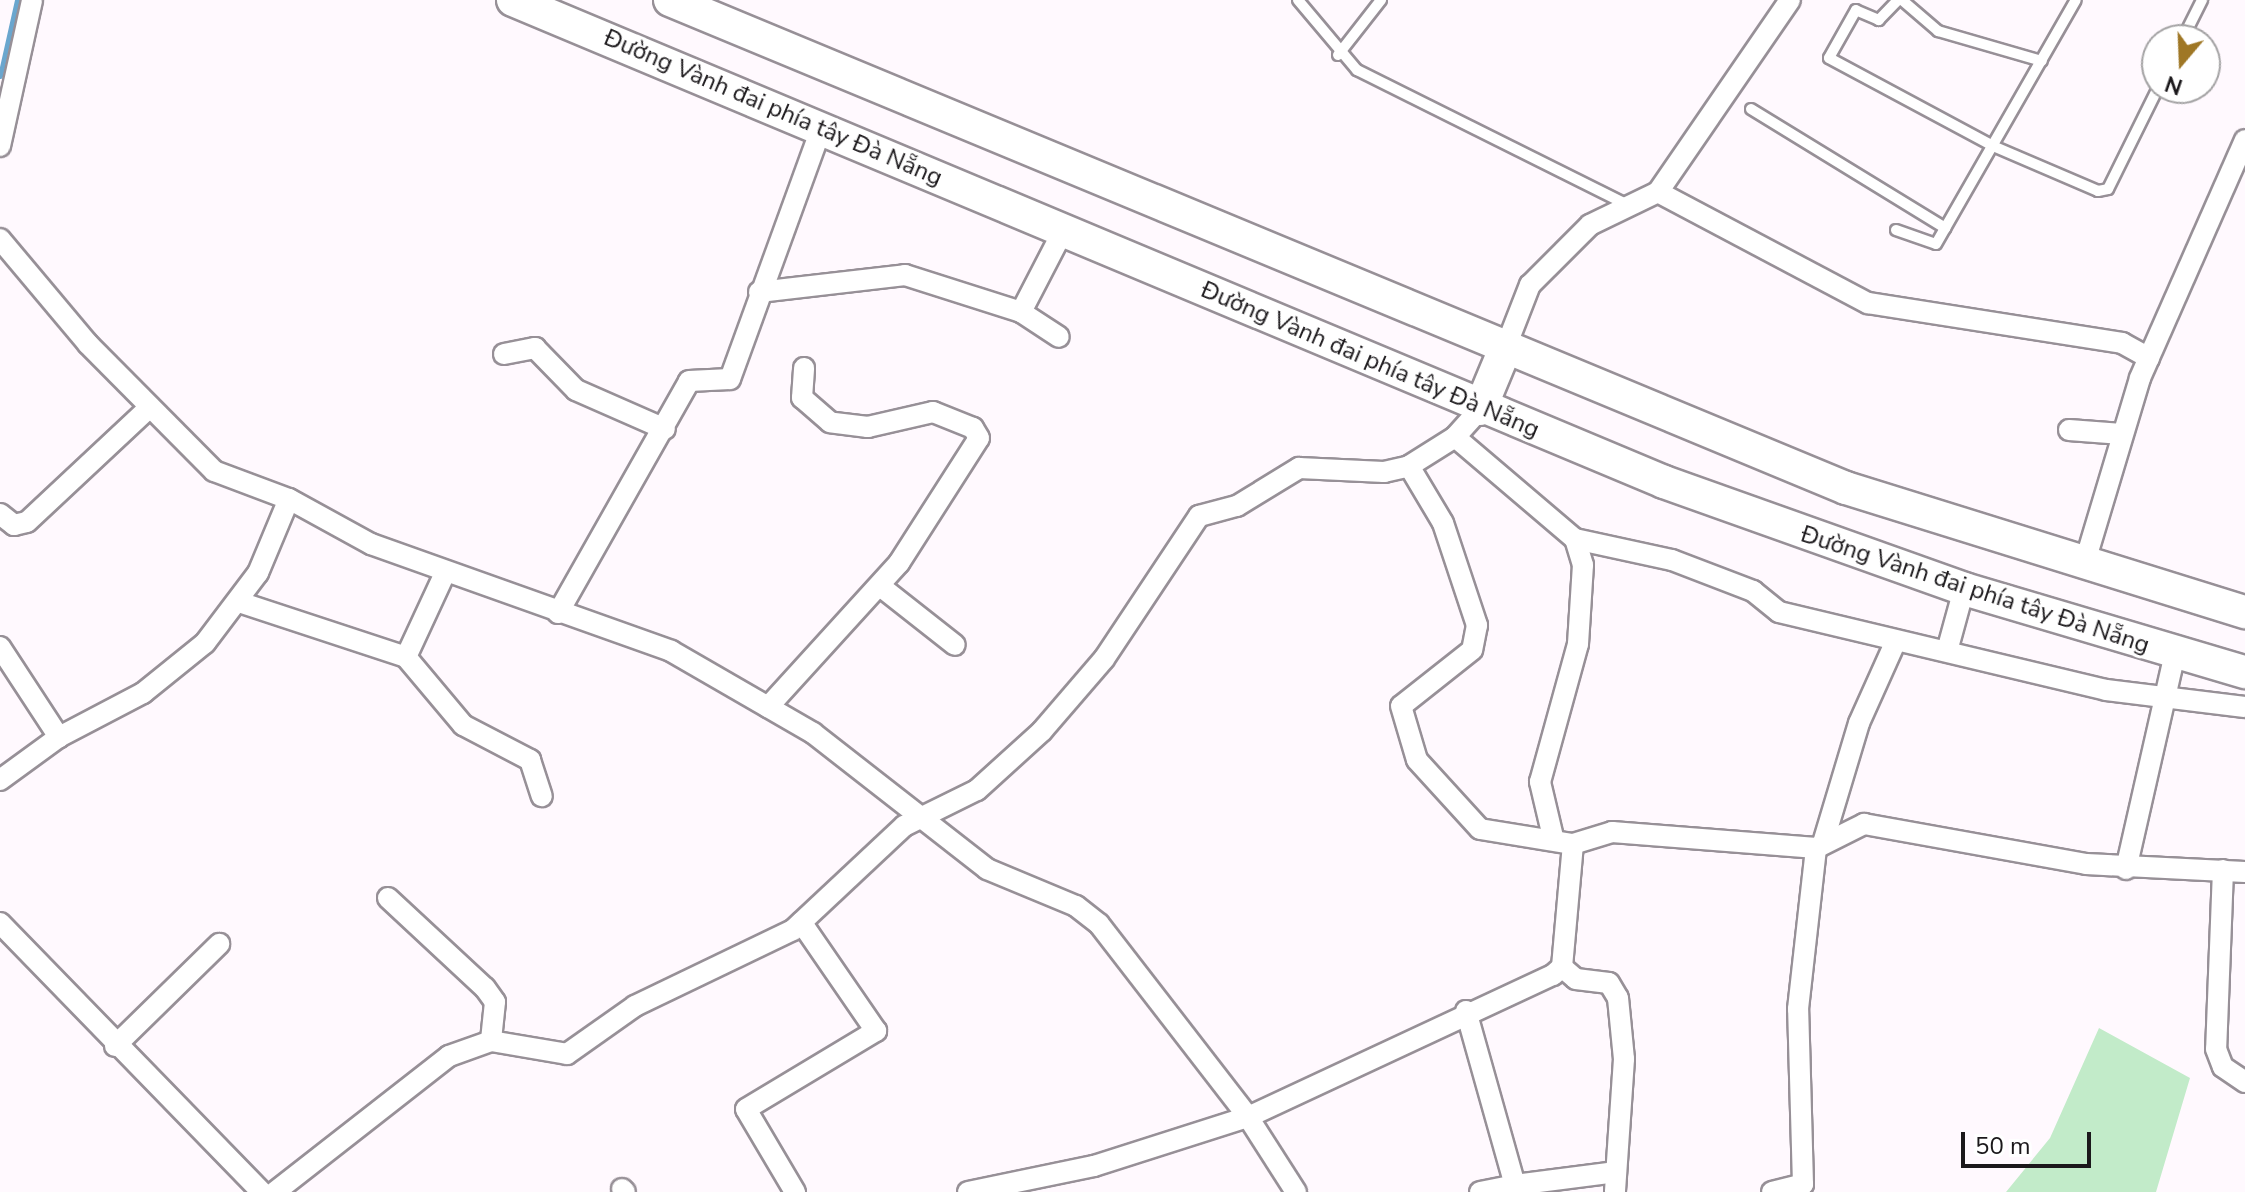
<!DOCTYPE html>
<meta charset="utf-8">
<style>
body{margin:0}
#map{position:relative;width:2245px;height:1192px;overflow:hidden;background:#fff9fe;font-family:"Nunito Sans",sans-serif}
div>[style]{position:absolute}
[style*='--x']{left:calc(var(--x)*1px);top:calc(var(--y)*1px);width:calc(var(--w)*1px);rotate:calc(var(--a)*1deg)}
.green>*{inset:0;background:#c2ebc9}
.stream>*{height:5px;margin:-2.5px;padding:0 2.5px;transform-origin:2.5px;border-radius:2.5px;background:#6aa6ce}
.roads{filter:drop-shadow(2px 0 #979097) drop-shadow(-2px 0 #979097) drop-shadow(0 2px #979097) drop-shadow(0 -2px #979097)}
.service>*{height:10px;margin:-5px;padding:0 5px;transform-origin:5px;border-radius:5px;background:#fff}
.minor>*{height:20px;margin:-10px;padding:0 10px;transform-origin:10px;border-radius:10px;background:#fff}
.primary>*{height:32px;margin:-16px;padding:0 16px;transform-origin:16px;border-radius:16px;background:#fff}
span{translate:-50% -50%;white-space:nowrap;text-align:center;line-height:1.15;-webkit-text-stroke:6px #fff;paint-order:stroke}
.street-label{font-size:24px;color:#1b181b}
.north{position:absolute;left:2141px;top:24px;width:80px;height:80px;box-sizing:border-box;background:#fff;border:2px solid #a4a3a4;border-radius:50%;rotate:199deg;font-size:22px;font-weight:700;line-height:32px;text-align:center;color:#1b181b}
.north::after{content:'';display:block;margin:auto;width:28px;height:36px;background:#9f7725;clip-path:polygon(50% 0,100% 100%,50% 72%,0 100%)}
.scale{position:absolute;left:1961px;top:1132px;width:130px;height:36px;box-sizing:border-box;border:4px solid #1b181b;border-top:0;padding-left:10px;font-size:24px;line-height:28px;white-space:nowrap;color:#1b181b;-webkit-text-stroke:6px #fff;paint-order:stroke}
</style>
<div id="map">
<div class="green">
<i style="clip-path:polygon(2099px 1028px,2190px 1078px,2156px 1192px,2006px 1192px,2050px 1138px)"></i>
</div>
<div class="stream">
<i style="--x:0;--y:76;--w:78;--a:-77.4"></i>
</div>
<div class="roads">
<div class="service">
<i style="--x:1298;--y:0;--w:92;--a:49.9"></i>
<i style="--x:1357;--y:70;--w:301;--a:26.5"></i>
<i style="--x:1898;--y:0;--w:28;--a:134"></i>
<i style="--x:1879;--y:20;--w:25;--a:-157"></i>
<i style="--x:1856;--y:10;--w:55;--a:119.4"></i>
<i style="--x:1829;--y:58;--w:186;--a:28.2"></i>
<i style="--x:1993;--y:146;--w:114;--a:23.2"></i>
<i style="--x:2098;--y:191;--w:10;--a:-11"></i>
<i style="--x:2108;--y:189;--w:113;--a:-63.7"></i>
<i style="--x:1902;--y:0;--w:48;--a:40.7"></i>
<i style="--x:1938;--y:31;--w:108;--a:16.1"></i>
<i style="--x:2182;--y:40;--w:45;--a:-63.4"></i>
<i style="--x:1338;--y:55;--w:70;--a:-52"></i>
<i style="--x:1751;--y:109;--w:228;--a:31.5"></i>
<i style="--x:1896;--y:230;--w:42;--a:19.3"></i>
<i style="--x:1936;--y:244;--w:281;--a:-60.2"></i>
</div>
<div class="minor">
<i style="--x:0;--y:146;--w:149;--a:-77.6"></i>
<i style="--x:1658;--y:192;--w:238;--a:27.9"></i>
<i style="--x:1868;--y:303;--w:257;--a:8.9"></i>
<i style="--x:2122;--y:343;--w:31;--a:29"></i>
<i style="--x:0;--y:239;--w:137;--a:50"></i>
<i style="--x:88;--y:344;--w:179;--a:45.2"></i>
<i style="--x:214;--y:471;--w:80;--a:20.5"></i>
<i style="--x:289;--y:499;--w:94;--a:28.8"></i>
<i style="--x:371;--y:544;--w:319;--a:19.6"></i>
<i style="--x:671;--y:651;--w:164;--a:30"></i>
<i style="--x:813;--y:733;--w:221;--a:38"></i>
<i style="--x:987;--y:869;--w:96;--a:22.6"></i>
<i style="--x:1076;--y:906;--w:29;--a:38"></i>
<i style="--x:1099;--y:924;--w:244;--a:52.3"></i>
<i style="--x:1248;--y:1117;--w:89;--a:57.4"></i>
<i style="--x:759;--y:292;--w:147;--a:-6.6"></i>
<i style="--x:905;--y:275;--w:122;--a:17.7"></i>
<i style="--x:1021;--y:312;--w:93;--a:-62.6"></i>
<i style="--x:1021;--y:312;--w:45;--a:33.3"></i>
<i style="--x:1505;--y:349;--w:69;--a:-68.7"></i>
<i style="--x:1530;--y:285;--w:85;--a:-45"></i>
<i style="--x:1590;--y:225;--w:76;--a:-25.9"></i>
<i style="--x:1658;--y:192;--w:233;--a:-55.5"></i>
<i style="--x:504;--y:354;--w:32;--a:-11"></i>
<i style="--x:535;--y:348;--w:59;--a:45.7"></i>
<i style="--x:576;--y:390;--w:97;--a:23.7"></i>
<i style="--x:2069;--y:430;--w:53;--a:4.3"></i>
<i style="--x:1455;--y:437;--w:157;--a:40.4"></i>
<i style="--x:1575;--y:539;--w:99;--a:12.2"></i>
<i style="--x:1672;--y:560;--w:87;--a:20.9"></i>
<i style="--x:1753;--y:591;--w:33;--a:39"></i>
<i style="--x:1779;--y:612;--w:336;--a:13.4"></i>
<i style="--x:2106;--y:690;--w:140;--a:7"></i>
<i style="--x:1409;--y:466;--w:66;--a:59.2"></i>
<i style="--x:1443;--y:523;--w:108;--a:71.6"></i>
<i style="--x:1477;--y:625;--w:25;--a:101"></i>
<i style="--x:1472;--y:650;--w:90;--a:141.7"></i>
<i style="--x:1401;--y:706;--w:56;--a:73.5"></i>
<i style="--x:1417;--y:760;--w:93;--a:47.6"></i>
<i style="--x:1480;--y:829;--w:94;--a:9.2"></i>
<i style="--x:0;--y:514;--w:18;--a:38"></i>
<i style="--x:14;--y:525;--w:13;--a:-13"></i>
<i style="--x:27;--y:522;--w:168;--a:-43.1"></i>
<i style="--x:2084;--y:565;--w:195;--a:-73.3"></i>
<i style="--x:2140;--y:378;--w:260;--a:-66.2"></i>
<i style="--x:880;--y:586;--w:95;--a:38.2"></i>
<i style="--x:239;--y:602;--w:176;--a:18.2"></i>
<i style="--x:406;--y:657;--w:89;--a:50"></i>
<i style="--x:463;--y:725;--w:76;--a:27.6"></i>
<i style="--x:530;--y:760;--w:38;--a:72"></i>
<i style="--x:558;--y:613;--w:266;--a:-60.5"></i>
<i style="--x:689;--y:381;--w:41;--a:-2.8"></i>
<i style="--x:730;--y:379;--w:266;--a:-70"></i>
<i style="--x:0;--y:647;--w:108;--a:56.8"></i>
<i style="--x:1947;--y:651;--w:64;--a:-74.7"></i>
<i style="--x:406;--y:657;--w:93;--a:-65.1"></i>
<i style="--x:768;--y:707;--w:195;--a:-47.7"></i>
<i style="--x:899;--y:563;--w:148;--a:-57.4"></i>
<i style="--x:979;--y:438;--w:12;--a:-121"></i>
<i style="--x:973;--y:428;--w:43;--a:-158.2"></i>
<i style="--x:933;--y:412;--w:67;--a:167"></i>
<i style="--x:868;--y:427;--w:38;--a:-173"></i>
<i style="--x:830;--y:422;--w:37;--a:-139"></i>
<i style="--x:802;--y:398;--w:30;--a:-86"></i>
<i style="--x:0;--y:780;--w:73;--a:-36.1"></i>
<i style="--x:59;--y:737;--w:95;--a:-27.6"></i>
<i style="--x:143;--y:693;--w:80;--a:-38.9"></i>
<i style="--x:205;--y:643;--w:88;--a:-52.9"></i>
<i style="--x:258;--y:573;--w:80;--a:-67.3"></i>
<i style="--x:1553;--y:837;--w:57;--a:-103.3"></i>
<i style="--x:1540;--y:782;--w:143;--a:-74.6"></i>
<i style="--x:1578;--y:644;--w:79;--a:-86.4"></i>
<i style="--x:1583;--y:565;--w:27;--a:-107"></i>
<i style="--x:1823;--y:843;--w:125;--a:-73.3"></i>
<i style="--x:1859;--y:723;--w:88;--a:-65.8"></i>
<i style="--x:2126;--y:869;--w:221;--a:-77.2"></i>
<i style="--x:2223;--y:870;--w:179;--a:92.2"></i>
<i style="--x:2216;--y:1049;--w:19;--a:69"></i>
<i style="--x:2223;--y:1067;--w:27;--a:34"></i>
<i style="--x:388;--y:898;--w:132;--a:42.9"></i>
<i style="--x:485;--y:988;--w:17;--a:54"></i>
<i style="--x:495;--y:1002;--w:39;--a:96"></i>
<i style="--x:0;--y:923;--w:376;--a:45.8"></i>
<i style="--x:1562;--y:967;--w:18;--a:41"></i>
<i style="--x:1576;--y:979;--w:33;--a:7"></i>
<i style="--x:1609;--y:983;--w:17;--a:59"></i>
<i style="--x:1618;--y:998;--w:61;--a:84.4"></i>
<i style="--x:1624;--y:1059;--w:133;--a:93.9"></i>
<i style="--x:1466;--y:1011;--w:181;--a:74.3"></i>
<i style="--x:1515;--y:1185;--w:102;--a:-7.3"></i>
<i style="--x:115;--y:1046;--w:146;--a:-44.4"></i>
<i style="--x:622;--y:1189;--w:4;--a:45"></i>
<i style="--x:275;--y:1192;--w:221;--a:-38"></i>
<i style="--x:449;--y:1056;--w:45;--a:-19.7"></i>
<i style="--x:491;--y:1041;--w:77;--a:9.7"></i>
<i style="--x:567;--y:1054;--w:83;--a:-35.2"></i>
<i style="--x:635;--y:1006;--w:175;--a:-25.7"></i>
<i style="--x:793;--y:930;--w:152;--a:-43.1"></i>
<i style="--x:904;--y:826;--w:81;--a:-26.3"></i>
<i style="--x:977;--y:790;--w:88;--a:-42.2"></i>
<i style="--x:1042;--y:731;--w:95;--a:-49.3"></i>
<i style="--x:1104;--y:659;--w:172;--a:-56.4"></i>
<i style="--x:1199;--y:516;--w:39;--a:-15"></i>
<i style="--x:1237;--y:506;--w:73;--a:-31.5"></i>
<i style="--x:1299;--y:468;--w:85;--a:2.7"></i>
<i style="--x:1384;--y:472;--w:26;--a:-13"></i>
<i style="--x:1409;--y:466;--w:54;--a:-32.2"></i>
<i style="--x:1455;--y:437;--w:38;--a:-48"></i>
<i style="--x:795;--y:1192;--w:96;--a:-120.6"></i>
<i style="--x:746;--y:1109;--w:152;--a:-31"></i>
<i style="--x:876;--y:1031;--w:132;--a:-124.5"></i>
<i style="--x:968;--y:1192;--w:129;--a:-11.7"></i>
<i style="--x:1094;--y:1166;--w:162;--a:-17.7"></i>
<i style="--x:1248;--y:1117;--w:336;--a:-25"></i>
<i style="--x:1553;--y:975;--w:12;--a:-42"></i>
<i style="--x:1562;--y:967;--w:123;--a:-84.9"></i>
<i style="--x:1573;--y:844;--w:41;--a:-17.1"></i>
<i style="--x:1612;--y:832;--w:205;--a:4.5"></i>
<i style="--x:1816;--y:848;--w:54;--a:-26.6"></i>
<i style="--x:1864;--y:824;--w:226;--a:10.2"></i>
<i style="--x:2086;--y:864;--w:159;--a:2.9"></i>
<i style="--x:1480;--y:1192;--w:36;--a:-11"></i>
<i style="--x:1772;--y:1192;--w:32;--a:-14"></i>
<i style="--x:1803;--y:1184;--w:175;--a:-91.6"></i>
<i style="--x:1798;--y:1009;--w:162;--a:-83.6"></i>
</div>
<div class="primary">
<i style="--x:513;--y:0;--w:1248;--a:22.72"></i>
<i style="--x:1664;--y:482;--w:319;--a:19.6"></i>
<i style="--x:1964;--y:589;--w:293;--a:16.5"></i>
<i style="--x:670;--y:0;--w:1273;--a:22.54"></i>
<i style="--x:1846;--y:488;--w:418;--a:17.3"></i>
<i style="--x:1480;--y:409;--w:65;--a:-67.4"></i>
</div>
</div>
<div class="street-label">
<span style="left:773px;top:108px;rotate:23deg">Đường Vành đai phía tây Đà Nẵng</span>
<span style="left:1370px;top:360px;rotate:23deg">Đường Vành đai phía tây Đà Nẵng</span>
<span style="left:1975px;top:590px;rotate:18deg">Đường Vành đai phía tây Đà Nẵng</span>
</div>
<div class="north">N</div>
<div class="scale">50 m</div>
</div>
